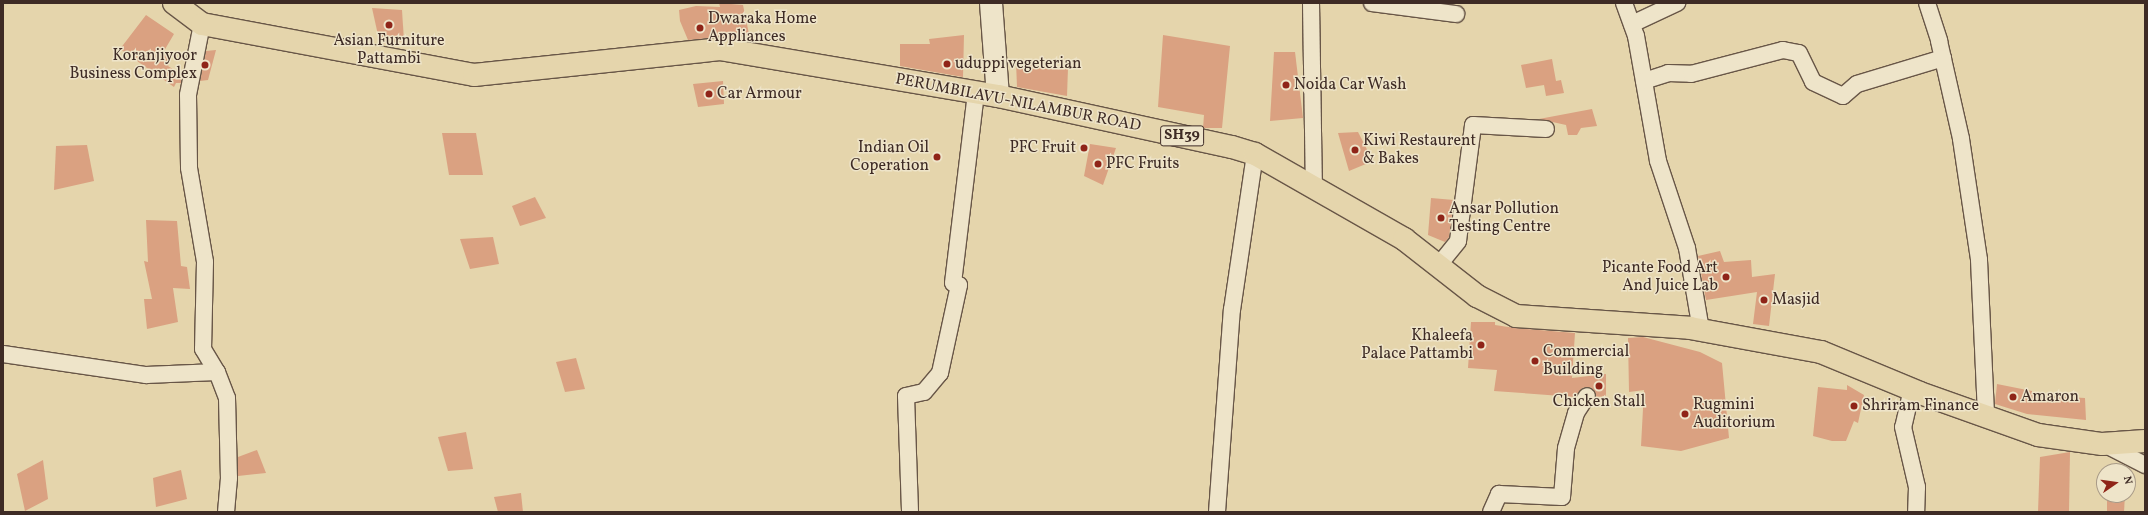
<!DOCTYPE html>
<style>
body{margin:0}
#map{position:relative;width:2148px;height:515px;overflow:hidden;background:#e5d5ac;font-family:Vollkorn,serif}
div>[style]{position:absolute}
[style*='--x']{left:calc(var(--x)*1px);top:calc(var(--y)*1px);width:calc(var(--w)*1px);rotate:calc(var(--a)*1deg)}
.building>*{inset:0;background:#daa181}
.roads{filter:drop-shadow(1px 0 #685647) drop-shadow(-1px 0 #685647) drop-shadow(0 1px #685647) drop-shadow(0 -1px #685647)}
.minor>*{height:16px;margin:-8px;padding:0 8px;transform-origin:8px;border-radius:8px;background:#eee4c9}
.secondary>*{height:22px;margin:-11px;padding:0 11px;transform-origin:11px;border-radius:11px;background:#eee4c9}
.primary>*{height:22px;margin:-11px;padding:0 11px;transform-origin:11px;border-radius:11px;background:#e5d5ac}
.dots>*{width:11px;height:11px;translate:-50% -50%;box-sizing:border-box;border:2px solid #eee4c9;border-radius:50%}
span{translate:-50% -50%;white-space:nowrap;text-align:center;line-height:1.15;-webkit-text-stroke:3px #eee4c9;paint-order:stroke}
.shield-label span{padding:1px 3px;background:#eee4c9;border:1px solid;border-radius:3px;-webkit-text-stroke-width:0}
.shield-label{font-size:15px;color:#3e2b25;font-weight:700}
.poi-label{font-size:16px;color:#3e2b25}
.left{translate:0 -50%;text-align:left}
.right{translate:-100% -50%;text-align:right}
.street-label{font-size:16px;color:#3e2b25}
.frame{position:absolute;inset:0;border:4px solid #3e2b25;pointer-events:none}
.north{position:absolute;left:2096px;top:463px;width:40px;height:40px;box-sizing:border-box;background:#eee4c9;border:1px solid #a89a87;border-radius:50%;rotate:77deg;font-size:11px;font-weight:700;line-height:16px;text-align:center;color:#3e2b25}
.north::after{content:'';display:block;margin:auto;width:14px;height:18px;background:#8f2418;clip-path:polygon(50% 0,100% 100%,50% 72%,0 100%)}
</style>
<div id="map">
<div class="building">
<i style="clip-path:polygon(719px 3px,743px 5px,749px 34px,733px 39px,719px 37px,688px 40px,680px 21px,679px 10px,696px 6px,720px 7px)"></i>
<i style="clip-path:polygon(372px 8px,402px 10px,404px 41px,380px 44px)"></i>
<i style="clip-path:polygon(146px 15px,174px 34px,164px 51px,172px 57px,168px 66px,182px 75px,181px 83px,176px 83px,174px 87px,120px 49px)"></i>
<i style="clip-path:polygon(964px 35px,963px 77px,900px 66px,900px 44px,930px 44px,929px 39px)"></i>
<i style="clip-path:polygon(1163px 35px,1230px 46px,1222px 128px,1203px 128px,1204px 115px,1158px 107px)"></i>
<i style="clip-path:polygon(216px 50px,208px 80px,200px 81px,206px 51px)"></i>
<i style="clip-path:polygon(1274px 52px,1295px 52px,1303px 118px,1270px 121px)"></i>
<i style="clip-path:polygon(1552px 59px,1556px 81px,1561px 80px,1564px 93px,1546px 96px,1544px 85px,1526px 88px,1521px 65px)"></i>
<i style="clip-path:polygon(1016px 62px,1068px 68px,1067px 96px,1017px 87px)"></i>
<i style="clip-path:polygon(723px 81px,724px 104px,698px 107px,693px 84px)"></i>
<i style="clip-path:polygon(1592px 109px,1597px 126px,1581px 128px,1577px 135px,1568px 135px,1566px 125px,1539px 119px)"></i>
<i style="clip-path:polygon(1358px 132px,1373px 161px,1349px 171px,1338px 133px)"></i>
<i style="clip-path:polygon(442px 133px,476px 133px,483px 175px,449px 175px)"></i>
<i style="clip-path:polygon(1090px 144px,1116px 148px,1103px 185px,1084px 176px)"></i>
<i style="clip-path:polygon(87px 145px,94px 181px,54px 190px,56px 146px)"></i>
<i style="clip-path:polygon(535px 197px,546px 218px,520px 226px,512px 206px)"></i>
<i style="clip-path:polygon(1431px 198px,1454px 200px,1449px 237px,1445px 242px,1428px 235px)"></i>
<i style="clip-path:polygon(146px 220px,177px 221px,181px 266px,187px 267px,190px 289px,173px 288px,178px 322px,147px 329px,144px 299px,152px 299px,144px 261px,148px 262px)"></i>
<i style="clip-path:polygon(493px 237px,499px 264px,470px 269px,460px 239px)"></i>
<i style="clip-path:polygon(1720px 251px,1724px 262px,1751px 260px,1752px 277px,1775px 274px,1769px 326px,1753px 324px,1757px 292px,1706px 300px,1698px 256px)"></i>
<i style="clip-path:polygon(1471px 322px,1495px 322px,1495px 325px,1515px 328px,1575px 333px,1572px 378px,1606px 374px,1606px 396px,1596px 397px,1592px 388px,1587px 387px,1582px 388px,1575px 397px,1494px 391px,1497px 370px,1468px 368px)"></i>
<i style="clip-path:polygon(1643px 337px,1700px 352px,1722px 363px,1729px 438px,1681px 451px,1641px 446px,1644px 390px,1629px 392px,1628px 338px)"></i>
<i style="clip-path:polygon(576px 358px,585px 389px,565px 392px,556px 362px)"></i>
<i style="clip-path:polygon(1997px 384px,2032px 391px,2032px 395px,2085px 398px,2086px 420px,2027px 414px,1995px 404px)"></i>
<i style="clip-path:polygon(1847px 385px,1864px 395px,1858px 423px,1854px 421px,1846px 441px,1832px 441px,1813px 436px,1818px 387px,1847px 390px)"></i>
<i style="clip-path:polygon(466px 432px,473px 469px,448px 471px,438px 437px)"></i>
<i style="clip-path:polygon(257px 450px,266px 473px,238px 476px,238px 457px)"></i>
<i style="clip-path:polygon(2070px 452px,2069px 512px,2038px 512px,2040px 457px)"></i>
<i style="clip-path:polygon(43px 460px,48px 499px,25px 511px,17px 474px)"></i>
<i style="clip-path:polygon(181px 470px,187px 499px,156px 507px,153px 478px)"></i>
<i style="clip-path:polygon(521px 493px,523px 512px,498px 512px,494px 497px)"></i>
<i style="clip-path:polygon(2107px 495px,2125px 495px,2124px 512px,2107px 512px)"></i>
</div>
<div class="roads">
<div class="minor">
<i style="--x:1311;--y:3;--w:185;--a:89.1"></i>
<i style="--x:1372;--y:3;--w:85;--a:7.5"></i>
<i style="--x:1624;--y:3;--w:35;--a:70"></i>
<i style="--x:1636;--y:36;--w:127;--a:80"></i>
<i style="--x:1658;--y:161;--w:92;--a:71.6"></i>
<i style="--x:1687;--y:248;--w:83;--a:80.3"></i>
<i style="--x:1927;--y:3;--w:40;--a:72"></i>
<i style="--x:1939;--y:41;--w:100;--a:77.3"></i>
<i style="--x:1961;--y:139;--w:122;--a:81.5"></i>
<i style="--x:1979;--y:260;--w:156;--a:87.4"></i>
<i style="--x:202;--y:24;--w:72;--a:101.2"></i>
<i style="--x:188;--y:95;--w:73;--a:89.2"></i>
<i style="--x:189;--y:168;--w:95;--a:80.3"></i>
<i style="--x:205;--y:262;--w:87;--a:91.3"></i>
<i style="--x:203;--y:349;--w:27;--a:59"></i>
<i style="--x:217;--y:372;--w:28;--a:69"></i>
<i style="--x:227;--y:398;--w:80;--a:88.6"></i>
<i style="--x:229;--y:478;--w:34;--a:95"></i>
<i style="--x:1632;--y:24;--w:50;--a:-25"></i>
<i style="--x:1644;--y:81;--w:25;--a:-18"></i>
<i style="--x:1668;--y:73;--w:23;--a:2"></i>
<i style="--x:1691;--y:74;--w:95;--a:-14.6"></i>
<i style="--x:1783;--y:50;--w:16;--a:11"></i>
<i style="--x:1799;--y:53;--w:32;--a:64"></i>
<i style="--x:1813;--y:82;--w:33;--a:25"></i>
<i style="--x:1843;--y:96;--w:18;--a:-41"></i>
<i style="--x:1857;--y:84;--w:90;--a:-16.8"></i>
<i style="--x:1438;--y:266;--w:32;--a:-51"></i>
<i style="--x:1458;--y:241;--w:117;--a:-82.6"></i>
<i style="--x:1473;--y:125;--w:73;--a:3.1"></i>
<i style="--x:3;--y:354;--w:145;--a:8.4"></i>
<i style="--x:146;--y:375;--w:71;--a:-2.4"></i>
<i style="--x:1912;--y:389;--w:39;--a:103"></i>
<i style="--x:1903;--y:427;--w:62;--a:76.9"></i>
<i style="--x:1917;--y:487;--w:25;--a:92"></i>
<i style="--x:2104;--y:444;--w:46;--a:27.1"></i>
<i style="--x:910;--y:511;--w:115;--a:-92"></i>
<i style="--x:906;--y:396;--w:18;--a:-13"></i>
<i style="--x:924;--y:392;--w:25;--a:-50"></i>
<i style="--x:940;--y:373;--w:90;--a:-77.8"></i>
<i style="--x:959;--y:285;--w:6;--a:-162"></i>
<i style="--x:953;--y:283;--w:192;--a:-83.1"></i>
<i style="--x:1217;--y:512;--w:203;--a:-85.8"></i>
<i style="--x:1232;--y:310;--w:158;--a:-81.6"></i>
<i style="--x:1491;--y:512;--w:20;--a:-66"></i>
<i style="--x:1499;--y:494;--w:63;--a:2.7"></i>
<i style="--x:1562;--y:497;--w:49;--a:-85.3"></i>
<i style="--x:1566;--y:448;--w:36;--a:-74"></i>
<i style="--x:1576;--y:413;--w:20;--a:-57"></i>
</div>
<div class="secondary">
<i style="--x:991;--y:3;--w:93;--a:85.7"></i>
</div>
<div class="primary">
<i style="--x:174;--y:3;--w:35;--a:37"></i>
<i style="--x:202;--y:24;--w:277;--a:10.6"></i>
<i style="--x:474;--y:75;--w:247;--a:-6"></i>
<i style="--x:720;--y:49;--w:282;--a:9.6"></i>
<i style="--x:998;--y:96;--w:239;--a:12.3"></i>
<i style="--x:1232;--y:147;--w:24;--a:17"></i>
<i style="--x:1255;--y:154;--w:172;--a:29.7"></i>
<i style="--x:1404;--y:239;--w:93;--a:38"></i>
<i style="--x:1477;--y:296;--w:44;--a:27.1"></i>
<i style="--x:1516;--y:316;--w:174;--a:3.9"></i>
<i style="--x:1690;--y:328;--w:133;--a:10.4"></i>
<i style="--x:1821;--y:352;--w:107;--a:22.5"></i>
<i style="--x:1920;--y:393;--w:125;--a:19.6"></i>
<i style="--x:2038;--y:435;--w:65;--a:8"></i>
<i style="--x:2102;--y:444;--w:43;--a:-4"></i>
</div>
</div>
<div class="dots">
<i style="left:389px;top:25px;background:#8f2418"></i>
<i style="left:700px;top:28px;background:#8f2418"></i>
<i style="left:947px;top:64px;background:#8f2418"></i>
<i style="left:205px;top:65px;background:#8f2418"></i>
<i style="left:1286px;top:85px;background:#8f2418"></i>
<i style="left:709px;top:94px;background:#8f2418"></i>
<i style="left:1084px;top:148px;background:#8f2418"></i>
<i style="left:1355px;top:150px;background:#8f2418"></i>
<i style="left:937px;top:157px;background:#8f2418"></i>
<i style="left:1098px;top:164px;background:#8f2418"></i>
<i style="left:1441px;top:218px;background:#8f2418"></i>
<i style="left:1726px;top:277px;background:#8f2418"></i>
<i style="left:1764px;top:300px;background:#8f2418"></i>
<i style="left:1481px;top:345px;background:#8f2418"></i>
<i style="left:1535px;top:361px;background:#8f2418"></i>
<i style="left:1599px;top:386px;background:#8f2418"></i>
<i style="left:2013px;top:397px;background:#8f2418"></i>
<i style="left:1854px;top:406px;background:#8f2418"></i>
<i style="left:1685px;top:414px;background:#8f2418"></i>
</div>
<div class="shield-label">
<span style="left:1182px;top:136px">SH39</span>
</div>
<div class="poi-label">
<span class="left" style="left:708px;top:28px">Dwaraka Home<br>Appliances</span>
<span style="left:389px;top:50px">Asian Furniture<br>Pattambi</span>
<span class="right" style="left:197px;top:65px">Koranjiyoor<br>Business Complex</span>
<span class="left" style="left:955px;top:64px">uduppi vegeterian</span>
<span class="left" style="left:1294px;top:85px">Noida Car Wash</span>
<span class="left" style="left:717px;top:94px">Car Armour</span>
<span class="left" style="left:1363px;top:150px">Kiwi Restaurent<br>&amp; Bakes</span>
<span class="right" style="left:929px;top:157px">Indian Oil<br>Coperation</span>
<span class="right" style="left:1076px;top:148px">PFC Fruit</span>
<span class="left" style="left:1106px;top:164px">PFC Fruits</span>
<span class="left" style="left:1449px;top:218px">Ansar Pollution<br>Testing Centre</span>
<span class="right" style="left:1718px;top:277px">Picante Food Art<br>And Juice Lab</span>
<span class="left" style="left:1772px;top:300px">Masjid</span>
<span class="right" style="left:1473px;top:345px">Khaleefa<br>Palace Pattambi</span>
<span class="left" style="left:1543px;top:361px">Commercial<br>Building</span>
<span class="left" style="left:2021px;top:397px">Amaron</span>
<span style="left:1599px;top:402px">Chicken Stall</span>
<span class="left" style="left:1693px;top:414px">Rugmini<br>Auditorium</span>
<span class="left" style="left:1862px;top:406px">Shriram Finance</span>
</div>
<div class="street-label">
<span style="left:1018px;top:103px;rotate:11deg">PERUMBILAVU-NILAMBUR ROAD</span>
</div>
<div class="frame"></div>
<div class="north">N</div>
</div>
